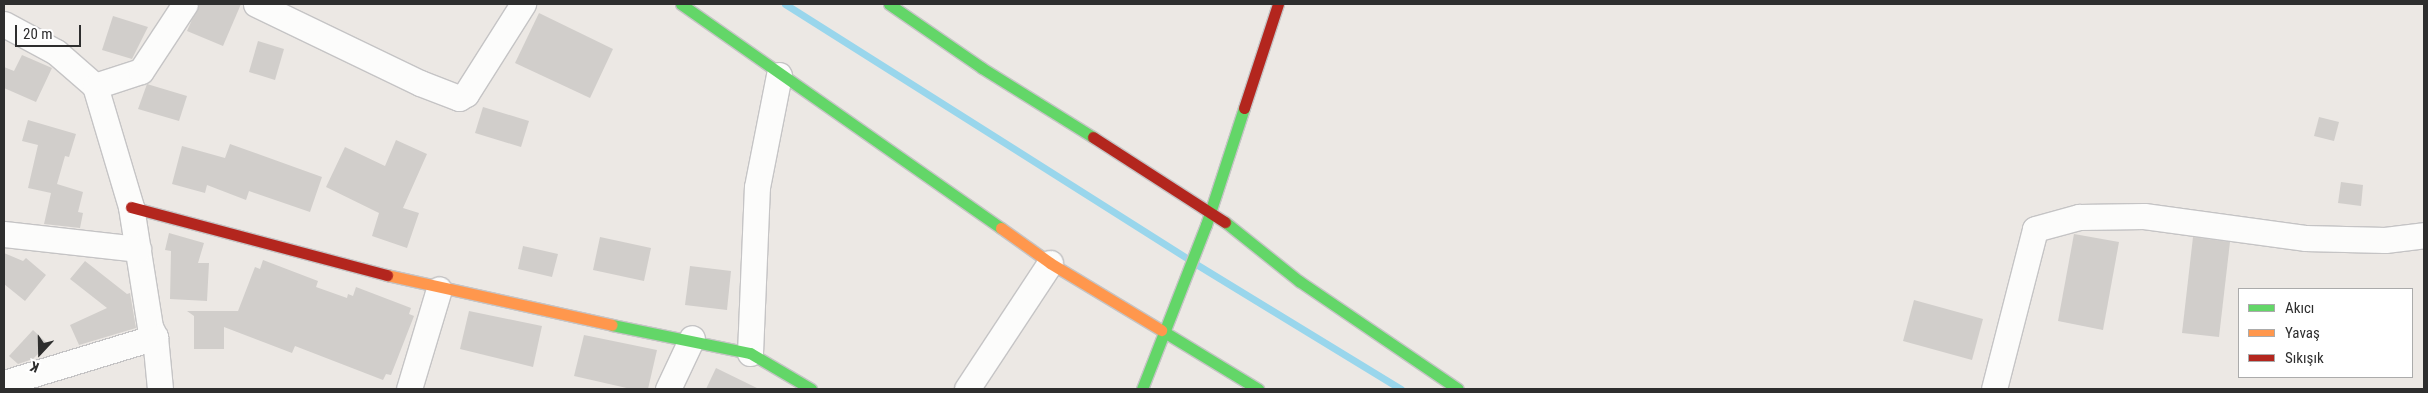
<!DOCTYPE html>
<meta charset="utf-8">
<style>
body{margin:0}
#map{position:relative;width:2428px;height:393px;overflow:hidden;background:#ece8e4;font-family:"Roboto Condensed",sans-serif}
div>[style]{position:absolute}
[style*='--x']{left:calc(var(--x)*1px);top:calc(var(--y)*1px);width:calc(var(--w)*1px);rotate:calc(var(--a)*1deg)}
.stream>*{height:7px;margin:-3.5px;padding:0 3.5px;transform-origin:3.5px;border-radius:3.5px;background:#99d6ec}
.building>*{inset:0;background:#d1cecb}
.roads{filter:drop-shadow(1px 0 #c5c4c5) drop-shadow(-1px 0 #c5c4c5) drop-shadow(0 1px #c5c4c5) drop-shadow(0 -1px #c5c4c5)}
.street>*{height:25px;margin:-12.5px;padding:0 12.5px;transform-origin:12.5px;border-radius:12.5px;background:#fcfcfb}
.fast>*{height:11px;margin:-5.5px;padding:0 5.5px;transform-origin:5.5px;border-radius:5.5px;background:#63d668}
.slow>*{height:11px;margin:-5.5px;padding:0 5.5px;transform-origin:5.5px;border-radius:5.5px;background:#ff974d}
.jam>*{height:11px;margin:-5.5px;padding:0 5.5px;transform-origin:5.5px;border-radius:5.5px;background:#b3261e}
span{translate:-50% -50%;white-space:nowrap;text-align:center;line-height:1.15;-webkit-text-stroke:4px #fff;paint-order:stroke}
.frame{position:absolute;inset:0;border:5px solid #2e2e2e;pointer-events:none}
.legend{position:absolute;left:2238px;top:288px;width:175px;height:90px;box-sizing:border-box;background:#fff;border:1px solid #ababab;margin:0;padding:6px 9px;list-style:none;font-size:15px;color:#2e2e2e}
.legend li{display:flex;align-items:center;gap:10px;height:25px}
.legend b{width:25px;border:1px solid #ababab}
.north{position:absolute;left:15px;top:328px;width:50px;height:50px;-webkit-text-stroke:4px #fff;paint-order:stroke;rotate:201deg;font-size:14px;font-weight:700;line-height:20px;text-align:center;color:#2e2e2e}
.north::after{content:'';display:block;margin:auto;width:18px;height:22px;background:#2e2e2e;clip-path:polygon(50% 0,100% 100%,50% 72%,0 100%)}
.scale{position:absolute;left:15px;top:25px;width:66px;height:22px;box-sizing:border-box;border:2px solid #2e2e2e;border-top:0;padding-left:6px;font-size:15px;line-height:18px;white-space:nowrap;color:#2e2e2e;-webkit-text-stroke:4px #fff;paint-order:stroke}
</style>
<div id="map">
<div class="stream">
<i style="--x:785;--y:4;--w:476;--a:32.3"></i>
<i style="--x:1196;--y:264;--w:240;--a:31.4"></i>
</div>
<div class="building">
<i style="clip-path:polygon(199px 4px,241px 4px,223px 46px,187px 31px)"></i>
<i style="clip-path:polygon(539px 13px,613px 49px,590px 98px,515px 63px)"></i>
<i style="clip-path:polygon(113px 16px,148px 27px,132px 59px,102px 50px)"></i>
<i style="clip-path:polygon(258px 41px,284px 49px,275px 80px,249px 72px)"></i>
<i style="clip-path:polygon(22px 55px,52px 68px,36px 102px,4px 88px,4px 67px,14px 71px)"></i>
<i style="clip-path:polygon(147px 84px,187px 96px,179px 121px,138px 109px)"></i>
<i style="clip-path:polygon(483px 107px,529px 121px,521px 147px,475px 133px)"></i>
<i style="clip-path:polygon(2319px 117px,2339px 122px,2334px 141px,2314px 136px)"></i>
<i style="clip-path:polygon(28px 120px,76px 134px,69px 157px,65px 156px,57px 184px,83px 192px,78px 212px,83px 213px,80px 228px,44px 224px,51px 193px,28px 188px,38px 145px,22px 141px)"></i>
<i style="clip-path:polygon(396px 140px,427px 154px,403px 208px,419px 213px,407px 248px,372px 236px,379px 213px,326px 187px,345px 147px,385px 166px)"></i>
<i style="clip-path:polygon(230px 144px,322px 177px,310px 212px,249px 191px,246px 200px,207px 185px,205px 193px,172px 184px,182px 146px,225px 158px)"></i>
<i style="clip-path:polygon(2341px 182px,2363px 185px,2361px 206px,2338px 203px)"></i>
<i style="clip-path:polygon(169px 233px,204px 243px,198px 263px,209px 263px,207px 301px,170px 299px,171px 251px,165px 250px)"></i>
<i style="clip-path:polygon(2074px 234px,2119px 242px,2103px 330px,2058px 321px)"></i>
<i style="clip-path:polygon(600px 237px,651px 248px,644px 281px,593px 270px)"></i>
<i style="clip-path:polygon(2193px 237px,2230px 242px,2219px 337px,2182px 333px)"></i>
<i style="clip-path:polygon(523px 246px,558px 254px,552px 277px,518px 269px)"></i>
<i style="clip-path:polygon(4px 253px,23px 261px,26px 258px,46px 275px,25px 301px,4px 284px)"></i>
<i style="clip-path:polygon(263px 260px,318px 281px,316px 287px,347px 298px,348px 294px,353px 296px,356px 287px,411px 308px,409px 314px,414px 316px,391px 375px,386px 374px,383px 380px,295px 346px,292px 353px,224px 327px,224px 349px,194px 349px,194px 316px,187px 311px,238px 311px,255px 267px,260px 269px)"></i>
<i style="clip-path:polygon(85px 261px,127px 294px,130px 293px,136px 328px,79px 345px,70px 325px,107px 308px,70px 279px)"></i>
<i style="clip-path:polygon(690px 266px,731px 271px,727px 310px,685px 305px)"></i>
<i style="clip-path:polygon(1914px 300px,1983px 319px,1972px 360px,1903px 341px)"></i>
<i style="clip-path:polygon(469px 311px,542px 326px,533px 367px,460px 349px)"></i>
<i style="clip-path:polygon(33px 330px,48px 344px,33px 359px,18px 364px,9px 356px)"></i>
<i style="clip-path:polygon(584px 335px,657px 350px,648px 389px,631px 389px,574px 376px)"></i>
<i style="clip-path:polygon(716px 368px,759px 389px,706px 389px)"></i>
</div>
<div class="roads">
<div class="street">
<i style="--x:256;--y:4;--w:182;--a:25.7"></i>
<i style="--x:420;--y:83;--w:42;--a:21"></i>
<i style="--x:459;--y:98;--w:8;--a:-30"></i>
<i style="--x:466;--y:94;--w:107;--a:-57.7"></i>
<i style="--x:4;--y:24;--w:59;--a:28.3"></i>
<i style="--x:56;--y:52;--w:52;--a:41.1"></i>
<i style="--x:95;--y:86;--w:126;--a:73.4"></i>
<i style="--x:131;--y:207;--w:121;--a:81"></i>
<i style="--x:150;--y:327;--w:11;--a:63"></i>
<i style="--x:155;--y:337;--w:52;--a:84.5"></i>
<i style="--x:95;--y:86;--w:48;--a:-18.1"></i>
<i style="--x:141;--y:71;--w:80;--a:-56.7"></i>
<i style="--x:4;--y:234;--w:135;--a:6.4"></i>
<i style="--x:750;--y:353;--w:166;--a:-87.6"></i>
<i style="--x:757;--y:187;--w:114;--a:-78.9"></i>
<i style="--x:4;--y:383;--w:158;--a:-16.9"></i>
<i style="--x:409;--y:389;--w:104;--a:-73.3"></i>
<i style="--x:668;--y:389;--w:56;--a:-64.8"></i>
<i style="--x:967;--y:389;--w:151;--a:-56.6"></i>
<i style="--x:1994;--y:389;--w:165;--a:-75.6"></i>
<i style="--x:2035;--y:229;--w:46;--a:-15.3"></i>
<i style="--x:2079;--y:217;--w:65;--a:-0.9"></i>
<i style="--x:2144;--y:216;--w:162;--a:7.8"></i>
<i style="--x:2305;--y:238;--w:80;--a:1.4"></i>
<i style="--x:2385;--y:240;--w:39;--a:-7"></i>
</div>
<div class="fast">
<i style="--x:681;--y:4;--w:391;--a:35"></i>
<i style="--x:889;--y:4;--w:113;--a:34.5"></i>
<i style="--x:982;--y:68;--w:131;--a:31.9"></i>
<i style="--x:1225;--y:222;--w:95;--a:38.6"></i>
<i style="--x:1299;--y:281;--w:192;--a:34.2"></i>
<i style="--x:612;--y:325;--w:141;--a:11.5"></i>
<i style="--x:750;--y:353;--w:71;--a:30.5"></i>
<i style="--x:1161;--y:330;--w:114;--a:31.3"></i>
<i style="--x:1142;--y:389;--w:176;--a:-68.7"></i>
<i style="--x:1206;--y:225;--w:123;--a:-72"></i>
</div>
<div class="slow">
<i style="--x:1001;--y:228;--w:60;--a:35.5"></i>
<i style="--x:1050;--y:263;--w:130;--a:31.1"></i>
<i style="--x:387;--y:275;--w:230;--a:12.5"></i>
</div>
<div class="jam">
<i style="--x:1244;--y:108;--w:109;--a:-71.9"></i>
<i style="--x:1093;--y:137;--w:157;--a:32.8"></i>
<i style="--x:131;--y:207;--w:265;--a:14.9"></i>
</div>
</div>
<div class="frame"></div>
<ul class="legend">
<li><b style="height:6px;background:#63d668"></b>Akıcı</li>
<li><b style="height:6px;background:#ff974d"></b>Yavaş</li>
<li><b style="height:6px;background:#b3261e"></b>Sıkışık</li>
</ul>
<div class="north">K</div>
<div class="scale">20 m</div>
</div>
